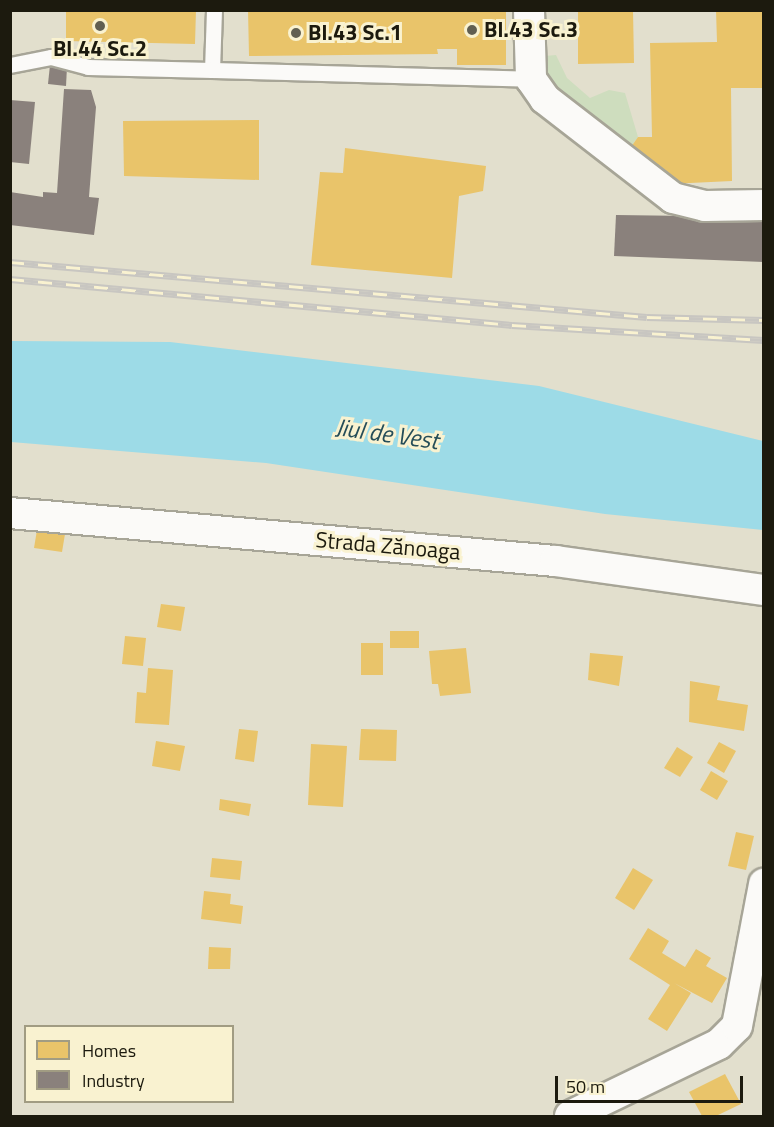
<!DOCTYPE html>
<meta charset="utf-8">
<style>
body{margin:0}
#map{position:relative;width:774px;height:1127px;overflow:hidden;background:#e2dfcd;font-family:"Titillium Web",sans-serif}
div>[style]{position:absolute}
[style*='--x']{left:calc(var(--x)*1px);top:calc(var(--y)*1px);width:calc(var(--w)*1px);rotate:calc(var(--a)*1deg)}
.green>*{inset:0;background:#ceddbe}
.water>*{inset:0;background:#9ddbe7}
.homes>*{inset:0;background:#e9c46a}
.industry>*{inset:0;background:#8a817c}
.roads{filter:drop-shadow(2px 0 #a7a597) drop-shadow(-2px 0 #a7a597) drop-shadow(0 2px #a7a597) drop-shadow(0 -2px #a7a597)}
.service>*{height:15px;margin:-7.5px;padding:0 7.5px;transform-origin:7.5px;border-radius:7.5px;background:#fbfaf8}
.minor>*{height:30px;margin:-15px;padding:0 15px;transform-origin:15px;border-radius:15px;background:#fbfaf8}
.rail>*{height:7px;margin-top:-3.5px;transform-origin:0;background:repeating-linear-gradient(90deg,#f9f2d0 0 14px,#c8c6c1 0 28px);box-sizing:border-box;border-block:2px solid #c8c6c1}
.dots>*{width:16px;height:16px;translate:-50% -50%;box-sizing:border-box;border:3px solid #f9f2d0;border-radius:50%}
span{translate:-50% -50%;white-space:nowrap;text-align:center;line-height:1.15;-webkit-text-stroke:6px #f9f2d0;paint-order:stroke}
.poi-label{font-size:22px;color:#1c1a0e;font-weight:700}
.left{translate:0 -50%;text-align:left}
.street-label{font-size:22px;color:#1c1a0e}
.water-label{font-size:24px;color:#254d58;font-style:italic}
.frame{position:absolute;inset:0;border:12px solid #1c1a0e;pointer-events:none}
.legend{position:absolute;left:24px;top:1025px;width:210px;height:78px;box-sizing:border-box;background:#f9f2d0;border:2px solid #a19c82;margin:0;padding:8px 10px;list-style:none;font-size:18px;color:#1c1a0e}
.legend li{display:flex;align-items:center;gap:12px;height:30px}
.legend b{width:30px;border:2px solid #a19c82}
.scale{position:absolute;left:555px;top:1076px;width:188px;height:27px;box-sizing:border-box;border:3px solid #1c1a0e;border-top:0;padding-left:8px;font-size:18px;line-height:21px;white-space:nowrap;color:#1c1a0e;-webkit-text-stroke:4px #f9f2d0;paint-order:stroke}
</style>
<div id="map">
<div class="green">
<i style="clip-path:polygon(556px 55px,567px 78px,590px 98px,609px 90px,625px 93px,638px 137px,631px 147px,544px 86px,545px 56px)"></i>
</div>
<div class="water">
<i style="clip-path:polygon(10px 341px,170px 342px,539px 386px,763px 441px,763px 530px,605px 514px,266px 463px,11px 442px)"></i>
</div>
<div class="homes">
<i style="clip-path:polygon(66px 10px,196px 10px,195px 44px,66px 41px)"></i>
<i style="clip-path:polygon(248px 10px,506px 10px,506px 65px,457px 65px,457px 49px,437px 49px,438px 54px,249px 56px)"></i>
<i style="clip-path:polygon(578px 10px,633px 10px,634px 63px,578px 64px)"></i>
<i style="clip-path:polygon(716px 10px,764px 10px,764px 88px,731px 88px,732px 181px,669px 184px,631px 147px,638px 137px,652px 137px,650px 43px,717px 42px)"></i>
<i style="clip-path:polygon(259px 120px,259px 180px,124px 176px,123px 121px)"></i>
<i style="clip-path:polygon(345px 148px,486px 166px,483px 191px,459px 196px,452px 278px,311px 265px,320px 172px,343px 173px)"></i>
<i style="clip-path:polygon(37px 530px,65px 534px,62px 552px,34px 548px)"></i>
<i style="clip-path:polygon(161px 604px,185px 607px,181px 631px,157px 627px)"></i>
<i style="clip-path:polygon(390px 631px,419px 631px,419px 648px,390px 648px)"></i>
<i style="clip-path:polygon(125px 636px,146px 638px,143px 666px,122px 664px)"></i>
<i style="clip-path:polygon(361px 643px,383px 643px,383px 675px,361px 675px)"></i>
<i style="clip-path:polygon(466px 648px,471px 693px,440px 696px,438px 684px,432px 684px,429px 651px)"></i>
<i style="clip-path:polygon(590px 653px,623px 656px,619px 686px,588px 680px)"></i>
<i style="clip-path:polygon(148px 668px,173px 670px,169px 725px,135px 723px,137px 692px,146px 693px)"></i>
<i style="clip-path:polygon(690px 681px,720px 686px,717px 700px,748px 705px,744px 731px,689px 722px)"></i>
<i style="clip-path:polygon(239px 729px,258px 731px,254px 762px,235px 759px)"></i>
<i style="clip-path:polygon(361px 729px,397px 730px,396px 761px,359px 760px)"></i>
<i style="clip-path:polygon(156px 741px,185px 746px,180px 771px,152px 766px)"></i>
<i style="clip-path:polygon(719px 742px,736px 751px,724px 773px,707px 763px)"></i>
<i style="clip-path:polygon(311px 744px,347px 746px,343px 807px,308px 805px)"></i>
<i style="clip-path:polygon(677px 747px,693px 757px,680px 777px,664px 768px)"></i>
<i style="clip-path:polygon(711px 771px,728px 781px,717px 800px,700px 790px)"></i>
<i style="clip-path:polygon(220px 799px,251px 804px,249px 816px,219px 810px)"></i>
<i style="clip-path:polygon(736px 832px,754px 836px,746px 870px,728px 866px)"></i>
<i style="clip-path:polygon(212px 858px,242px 861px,240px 880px,210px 877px)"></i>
<i style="clip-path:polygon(633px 868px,653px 880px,634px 910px,615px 898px)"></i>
<i style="clip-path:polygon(204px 891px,231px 894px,230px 904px,243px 906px,241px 924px,201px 919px)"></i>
<i style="clip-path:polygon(648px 928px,669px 941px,662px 953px,685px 967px,696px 949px,711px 958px,706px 966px,727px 978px,712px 1003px,674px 983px,691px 993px,667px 1031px,648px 1019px,670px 985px,629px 959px)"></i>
<i style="clip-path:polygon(209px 947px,231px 948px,230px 969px,208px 969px)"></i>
<i style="clip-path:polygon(725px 1074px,741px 1104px,716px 1116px,702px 1116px,689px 1092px)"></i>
</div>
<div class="industry">
<i style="clip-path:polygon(50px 65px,67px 67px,66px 86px,48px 84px)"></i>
<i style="clip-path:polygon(64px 89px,91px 90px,96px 107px,89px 197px,99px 198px,94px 235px,10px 225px,10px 192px,43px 197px,43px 192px,57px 193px)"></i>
<i style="clip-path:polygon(10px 100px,35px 102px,29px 164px,10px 162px)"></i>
<i style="clip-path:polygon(616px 215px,764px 217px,764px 262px,614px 256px)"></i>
</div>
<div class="roads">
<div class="service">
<i style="--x:214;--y:10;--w:60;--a:91.9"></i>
<i style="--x:212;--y:70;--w:319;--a:1.6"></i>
<i style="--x:10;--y:65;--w:42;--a:-11"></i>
<i style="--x:51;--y:57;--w:38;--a:15"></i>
<i style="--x:88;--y:67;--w:124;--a:1.4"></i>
</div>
<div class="minor">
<i style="--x:529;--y:10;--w:69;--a:88.3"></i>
<i style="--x:531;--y:79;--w:24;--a:55"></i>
<i style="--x:545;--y:99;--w:162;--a:37.7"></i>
<i style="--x:673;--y:198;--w:33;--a:14"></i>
<i style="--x:705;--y:206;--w:59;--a:-1"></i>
<i style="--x:10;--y:513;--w:547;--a:5.03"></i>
<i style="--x:555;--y:561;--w:211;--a:7.9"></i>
<i style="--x:570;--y:1116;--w:165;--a:-25.8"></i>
<i style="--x:719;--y:1044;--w:25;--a:-45"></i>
<i style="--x:737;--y:1026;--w:145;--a:-79.2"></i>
</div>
</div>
<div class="rail">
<i style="--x:10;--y:262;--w:639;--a:4.93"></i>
<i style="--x:647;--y:317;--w:117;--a:1.5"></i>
<i style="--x:10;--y:279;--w:504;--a:5.24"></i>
<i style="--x:512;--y:325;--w:252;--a:3.4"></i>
</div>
<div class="dots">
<i style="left:100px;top:26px;background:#615f51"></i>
<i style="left:472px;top:30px;background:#615f51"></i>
<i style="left:296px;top:33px;background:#615f51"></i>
</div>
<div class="poi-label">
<span class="left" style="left:484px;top:30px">Bl.43 Sc.3</span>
<span class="left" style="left:308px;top:33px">Bl.43 Sc.1</span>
<span style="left:100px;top:49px">Bl.44 Sc.2</span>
</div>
<div class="street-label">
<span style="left:388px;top:546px;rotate:5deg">Strada Zănoaga</span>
</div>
<div class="water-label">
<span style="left:387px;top:434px;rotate:8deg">Jiul de Vest</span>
</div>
<div class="frame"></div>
<ul class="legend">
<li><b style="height:16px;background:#e9c46a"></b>Homes</li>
<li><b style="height:16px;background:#8a817c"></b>Industry</li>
</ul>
<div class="scale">50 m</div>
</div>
